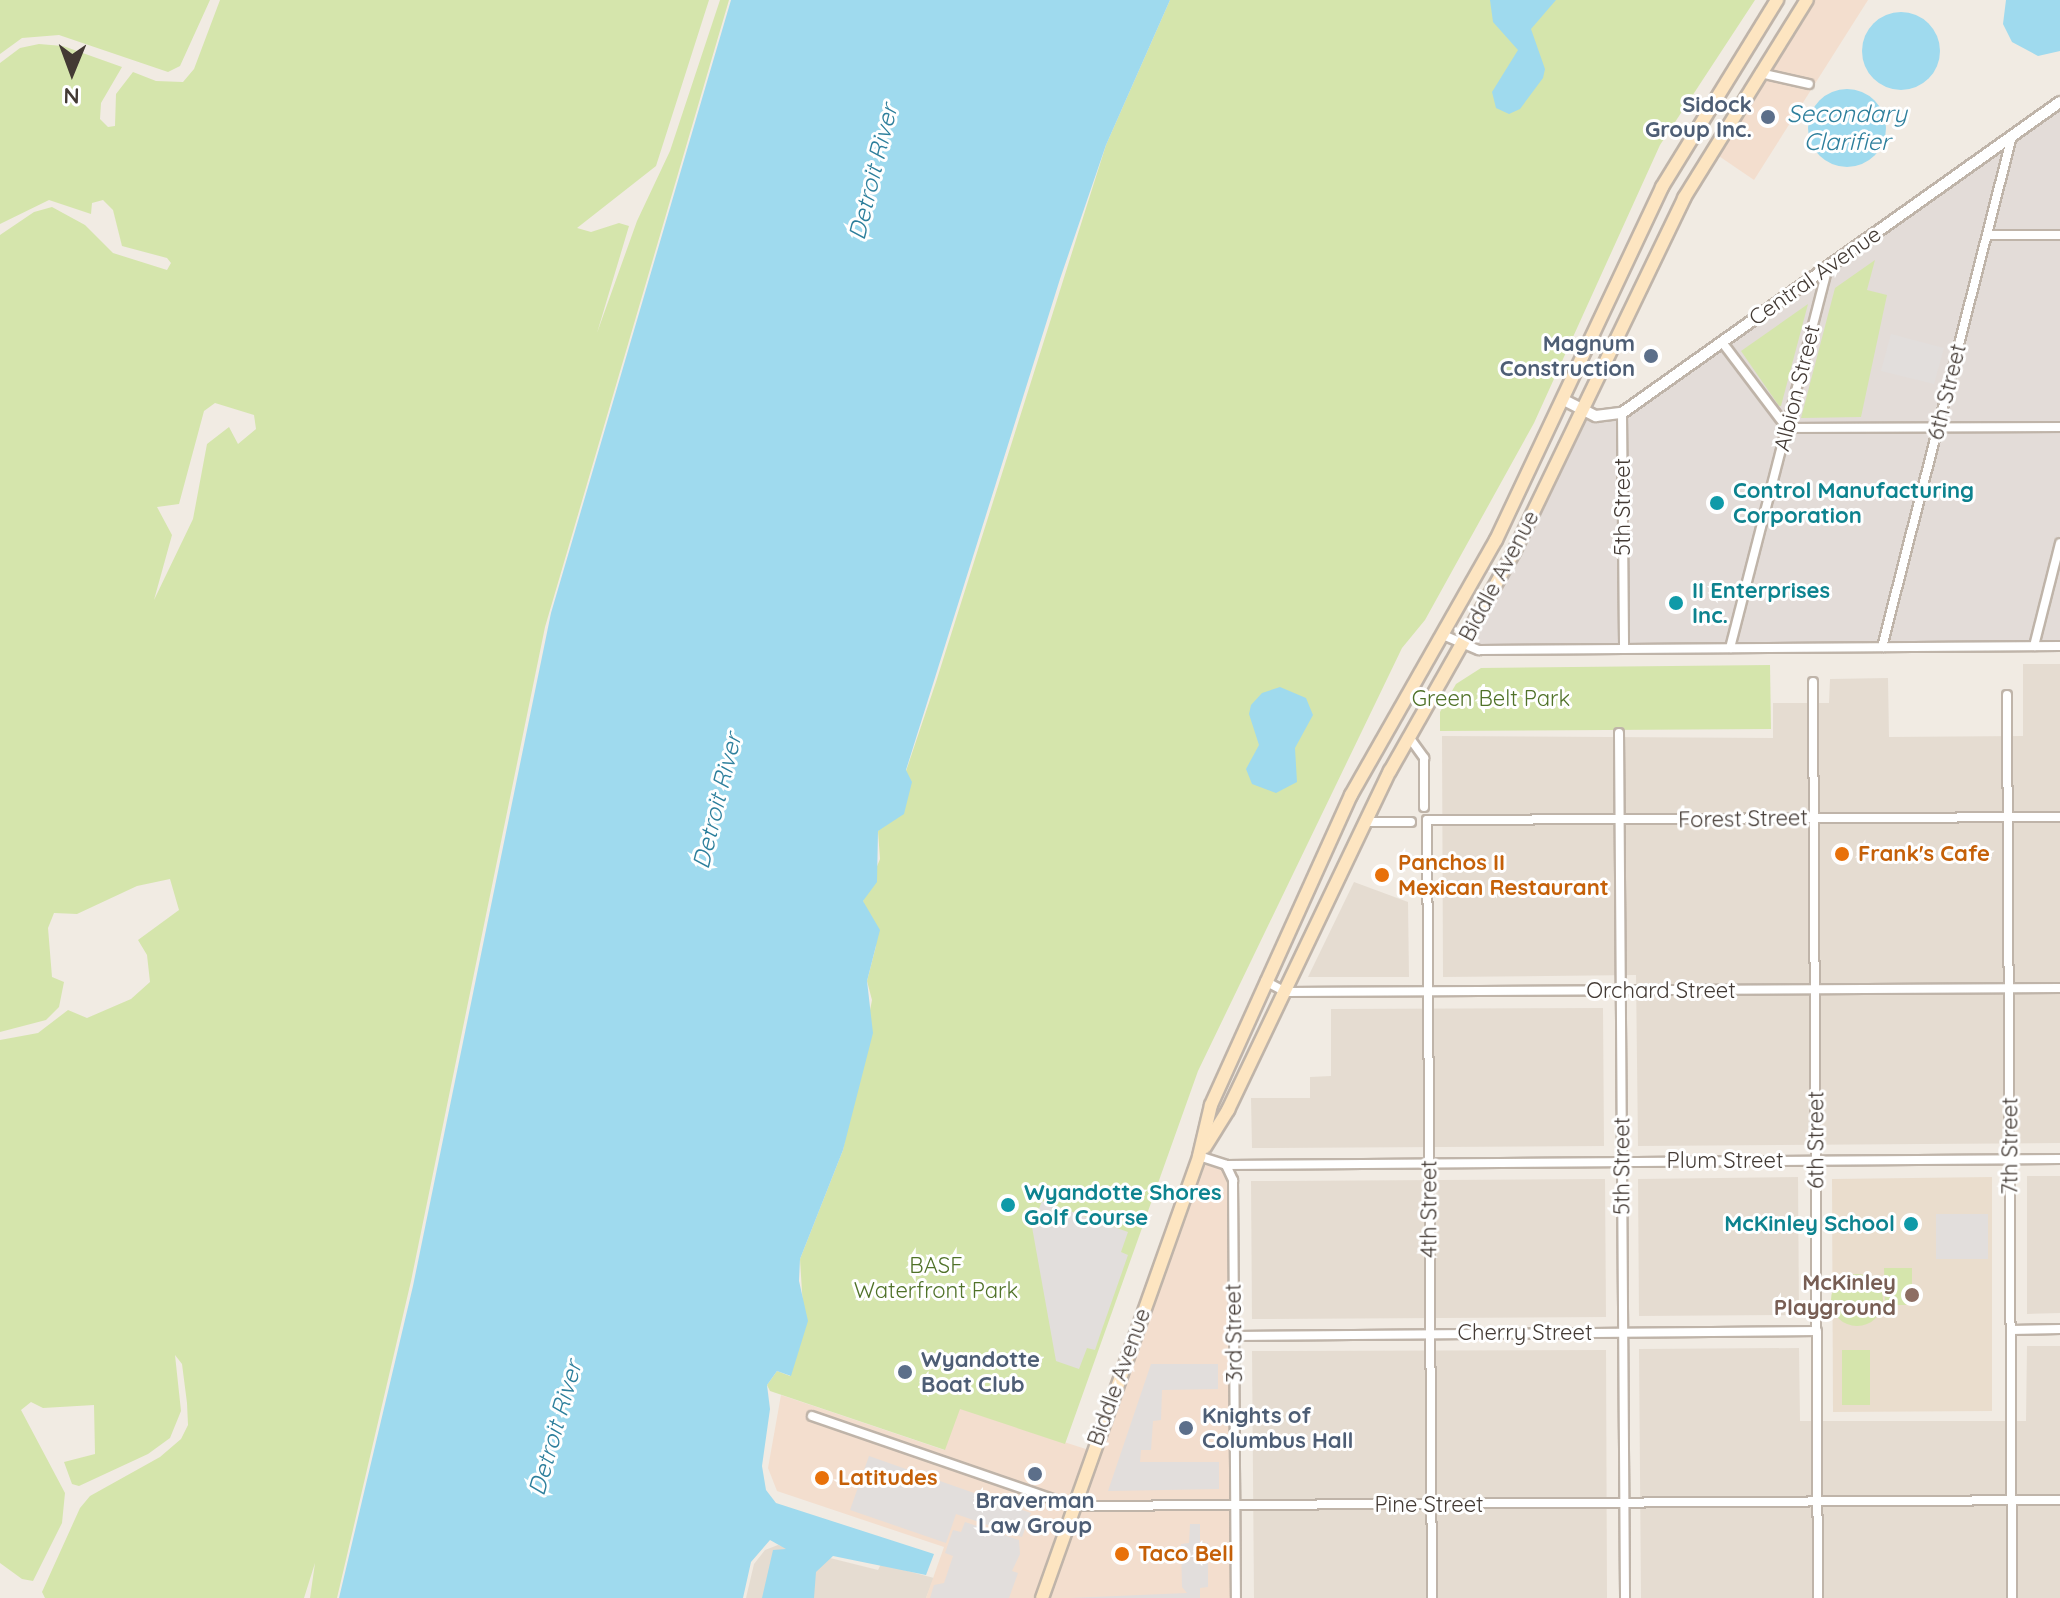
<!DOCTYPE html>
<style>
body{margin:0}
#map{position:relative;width:2060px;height:1598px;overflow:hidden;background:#f1ebe3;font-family:Quicksand,sans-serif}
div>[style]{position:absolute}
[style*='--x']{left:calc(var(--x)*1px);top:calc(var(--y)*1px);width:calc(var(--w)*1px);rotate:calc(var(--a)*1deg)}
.residential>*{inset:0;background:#e5dcd1}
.commercial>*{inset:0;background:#f3dece}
.industrial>*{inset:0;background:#e3dcd8}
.education>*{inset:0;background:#eaddcd}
.green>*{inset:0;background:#d5e5ac}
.round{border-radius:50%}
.parking>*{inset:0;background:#e2dedc}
.water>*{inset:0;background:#9fdaee}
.roads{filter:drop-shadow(2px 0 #bfb4a9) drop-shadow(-2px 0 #bfb4a9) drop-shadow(0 2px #bfb4a9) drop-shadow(0 -2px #bfb4a9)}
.minor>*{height:8px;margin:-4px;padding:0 4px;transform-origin:4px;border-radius:4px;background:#fff}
.tertiary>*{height:10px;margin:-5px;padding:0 5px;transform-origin:5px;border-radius:5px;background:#fff}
.secondary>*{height:12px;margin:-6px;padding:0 6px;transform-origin:6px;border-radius:6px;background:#fde5c1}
.dots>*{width:22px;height:22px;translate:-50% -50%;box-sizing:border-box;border:4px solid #fff;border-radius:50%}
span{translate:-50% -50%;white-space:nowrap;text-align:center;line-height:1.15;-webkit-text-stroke:6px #fff;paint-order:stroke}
.service-label{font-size:22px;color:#4e5e75;font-weight:700}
.right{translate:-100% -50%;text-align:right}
.left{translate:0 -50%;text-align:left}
.street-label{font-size:22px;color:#433a34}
.culture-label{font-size:22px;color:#0d838f;font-weight:700}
.park-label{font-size:22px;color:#507229}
.food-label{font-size:22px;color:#c56008;font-weight:700}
.education-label{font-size:22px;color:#785e54;font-weight:700}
.water-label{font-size:24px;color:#2d7f9c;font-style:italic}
.north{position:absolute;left:32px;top:32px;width:80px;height:80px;-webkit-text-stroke:6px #fff;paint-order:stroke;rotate:181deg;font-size:22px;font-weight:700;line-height:32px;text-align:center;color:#433a34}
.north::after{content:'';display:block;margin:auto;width:28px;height:36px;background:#433a34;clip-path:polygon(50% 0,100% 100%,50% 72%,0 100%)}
</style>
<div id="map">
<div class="residential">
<i style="clip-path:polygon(2023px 664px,2060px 664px,2060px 1143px,1638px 1146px,1636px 975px,1443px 977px,1442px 736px,1773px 738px,1773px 703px,1829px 703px,1830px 679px,1888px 678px,1889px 737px,2023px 736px)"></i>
<i style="clip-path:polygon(1354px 882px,1408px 902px,1409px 977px,1308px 977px)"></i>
<i style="clip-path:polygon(1603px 1008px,1604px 1146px,1252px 1148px,1251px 1098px,1310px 1098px,1310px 1077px,1331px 1076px,1331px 1009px)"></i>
<i style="clip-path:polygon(2027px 1176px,2060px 1176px,2060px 1313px,2027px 1314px)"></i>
<i style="clip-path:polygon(1798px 1177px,1799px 1315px,1639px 1316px,1638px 1179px)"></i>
<i style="clip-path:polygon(1605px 1179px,1606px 1317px,1252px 1319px,1251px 1181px)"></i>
<i style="clip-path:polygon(2027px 1346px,2060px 1346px,2060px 1598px,1641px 1598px,1639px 1349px,1799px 1348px,1800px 1421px,2026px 1421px)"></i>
<i style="clip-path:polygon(1606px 1350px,1607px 1598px,1254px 1598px,1252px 1351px)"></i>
<i style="clip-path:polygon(778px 1545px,878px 1570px,881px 1564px,934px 1578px,926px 1598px,746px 1598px,754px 1564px,765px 1550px)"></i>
</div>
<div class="commercial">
<i style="clip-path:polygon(1807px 0,1868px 0,1754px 180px,1710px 150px)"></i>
<i style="clip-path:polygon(1199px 1156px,1226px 1165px,1232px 1173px,1236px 1598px,926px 1598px,944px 1547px,777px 1491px,768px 1468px,781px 1395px,944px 1450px,959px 1408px,1092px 1451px)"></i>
</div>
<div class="industrial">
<i style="clip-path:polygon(2060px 102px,2060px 646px,1462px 647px,1582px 411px,1609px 417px)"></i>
</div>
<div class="education">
<i style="clip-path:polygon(1992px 1177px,1992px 1411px,1833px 1412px,1832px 1179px)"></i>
</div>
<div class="green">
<i style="clip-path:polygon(0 0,210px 0,180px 66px,168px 72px,59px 35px,22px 38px,0 54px)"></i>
<i style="clip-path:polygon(evenodd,220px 0,709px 0,656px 166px,577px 228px,591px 232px,619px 223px,629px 226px,597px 333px,637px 221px,670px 151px,720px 0,729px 0,545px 627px,411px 1281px,337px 1598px,310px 1598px,315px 1563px,304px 1598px,45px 1598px,42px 1592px,80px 1508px,90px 1496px,160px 1457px,181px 1439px,188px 1425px,187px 1403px,182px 1364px,175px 1355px,181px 1411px,170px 1438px,148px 1454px,79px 1486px,72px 1484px,64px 1462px,95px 1454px,94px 1405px,43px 1408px,31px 1402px,21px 1410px,65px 1493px,62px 1523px,33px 1581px,22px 1579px,0 1563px,0 1040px,38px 1033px,68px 1010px,87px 1018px,131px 999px,150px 982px,147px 955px,138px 940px,179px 910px,170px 879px,137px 886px,77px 914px,54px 913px,48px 928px,52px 977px,64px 982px,59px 1007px,46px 1020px,0 1032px,0 235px,34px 212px,52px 207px,85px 225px,113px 253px,167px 270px,171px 263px,167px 258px,122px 246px,113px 210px,103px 200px,92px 203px,91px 214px,49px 200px,0 224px,0 63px,20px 48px,39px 44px,63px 46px,122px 67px,101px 103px,100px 119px,108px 127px,115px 126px,116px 94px,133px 72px,156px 81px,183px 82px,194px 69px,220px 0,215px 403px,254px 415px,256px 429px,238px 444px,229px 427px,207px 444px,193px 519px,154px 600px,172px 535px,157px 507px,179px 504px,204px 411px,215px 403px)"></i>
<i style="clip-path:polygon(1170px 0,1755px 0,1660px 145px,1534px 423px,1425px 620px,1402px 648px,1198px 1071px,1065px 1444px,960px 1409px,945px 1450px,770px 1391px,767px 1385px,777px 1371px,790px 1376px,803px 1308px,800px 1259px,843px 1150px,872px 1000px,867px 981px,876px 946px,863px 901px,880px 859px,878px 831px,906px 771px,936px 682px,1106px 145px)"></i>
<i style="clip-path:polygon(1875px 260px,1867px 290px,1887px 295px,1861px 417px,1801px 418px,1835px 288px)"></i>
<i style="clip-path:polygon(1808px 304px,1781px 406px,1779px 406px,1741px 351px)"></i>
<i style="clip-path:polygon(1770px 665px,1771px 729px,1440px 731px,1440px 712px,1456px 684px,1481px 668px)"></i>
<i style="clip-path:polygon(1884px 1268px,1912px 1268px,1912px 1305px,1885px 1305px)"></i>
<i class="round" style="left:1831px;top:1274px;width:52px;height:52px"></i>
<i style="clip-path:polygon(1842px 1350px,1870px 1350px,1870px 1405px,1842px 1405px)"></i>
</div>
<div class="parking">
<i style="clip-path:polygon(1891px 334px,1944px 348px,1934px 384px,1881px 371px)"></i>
<i style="clip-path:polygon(1042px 1201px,1128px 1232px,1121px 1252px,1128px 1255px,1100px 1335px,1095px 1350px,1087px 1348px,1079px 1369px,1056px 1361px,1032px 1227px)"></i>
<i style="clip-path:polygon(1936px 1214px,1988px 1214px,1988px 1259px,1936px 1259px)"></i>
<i style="clip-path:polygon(1151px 1364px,1218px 1364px,1218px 1389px,1162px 1390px,1161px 1420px,1153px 1421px,1151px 1450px,1141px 1450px,1140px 1462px,1219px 1462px,1219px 1489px,1108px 1491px)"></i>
<i style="clip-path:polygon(869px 1456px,1031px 1513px,1022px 1537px,956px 1514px,946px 1543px,850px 1510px)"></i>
<i style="clip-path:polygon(965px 1522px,1019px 1540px,1020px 1554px,1012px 1571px,1018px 1573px,1009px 1598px,930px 1598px,934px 1585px,944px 1583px,953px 1556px,945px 1553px,953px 1530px,961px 1532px)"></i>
<i style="clip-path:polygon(1190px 1524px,1200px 1524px,1200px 1542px,1208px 1543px,1208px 1587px,1200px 1588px,1200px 1598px,1070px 1598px,1187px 1593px,1182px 1587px,1181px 1544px,1189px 1543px)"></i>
</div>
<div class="water">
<i style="clip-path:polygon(731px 0,1170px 0,1106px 145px,1060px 279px,906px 770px,912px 782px,904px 814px,878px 831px,877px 882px,863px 901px,880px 930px,867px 981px,873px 1033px,843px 1150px,800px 1259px,799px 1281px,808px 1321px,791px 1376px,777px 1371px,767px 1385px,770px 1409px,762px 1466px,766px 1490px,776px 1503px,934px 1554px,926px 1575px,833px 1556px,816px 1572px,814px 1598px,762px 1598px,773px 1550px,786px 1549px,770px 1540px,751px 1562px,743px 1598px,339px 1598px,413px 1286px,551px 613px)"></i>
<i style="clip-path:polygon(1490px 0,1556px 0,1531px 29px,1545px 69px,1543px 78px,1520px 109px,1509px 114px,1496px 108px,1492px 92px,1518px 50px,1493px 22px)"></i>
<i style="clip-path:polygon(2006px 0,2060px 0,2060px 51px,2038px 56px,2012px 42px,2003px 24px)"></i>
<i class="round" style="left:1862px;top:12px;width:78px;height:78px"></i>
<i class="round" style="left:1808px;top:89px;width:78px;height:78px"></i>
<i style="clip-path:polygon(1280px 687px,1306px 698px,1313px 715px,1295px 748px,1297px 782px,1276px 793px,1252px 784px,1246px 769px,1259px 745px,1249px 714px,1251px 705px,1262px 693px)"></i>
</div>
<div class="roads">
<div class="minor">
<i style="--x:1760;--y:73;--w:50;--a:12.7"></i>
<i style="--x:1987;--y:235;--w:73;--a:0"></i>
<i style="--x:1722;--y:342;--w:108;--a:52.9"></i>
<i style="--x:1787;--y:428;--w:273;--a:-0.2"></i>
<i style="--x:1622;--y:413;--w:236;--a:89.5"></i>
<i style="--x:1443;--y:635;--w:39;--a:23"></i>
<i style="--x:1479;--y:650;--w:581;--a:-0.39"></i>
<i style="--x:2034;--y:646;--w:106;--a:-75.8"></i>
<i style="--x:1882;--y:647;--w:527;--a:-75.73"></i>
<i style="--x:1730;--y:648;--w:393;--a:-75.6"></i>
<i style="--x:1813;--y:682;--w:916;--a:89.69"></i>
<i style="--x:2007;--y:695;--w:903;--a:89.68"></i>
<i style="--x:1619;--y:733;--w:865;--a:89.6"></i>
<i style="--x:1409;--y:737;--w:26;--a:54"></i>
<i style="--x:1424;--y:758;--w:49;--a:90"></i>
<i style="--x:1365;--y:822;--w:46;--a:0"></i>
<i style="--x:1265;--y:981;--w:24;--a:28"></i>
<i style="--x:1286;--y:992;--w:774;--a:-0.3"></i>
<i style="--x:1199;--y:1156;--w:28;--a:18"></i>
<i style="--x:1226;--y:1165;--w:834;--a:-0.41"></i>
<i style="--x:1226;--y:1165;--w:17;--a:65"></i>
<i style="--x:1233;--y:1180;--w:418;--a:89.6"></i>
<i style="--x:2011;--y:1330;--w:49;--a:-1.2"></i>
<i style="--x:1234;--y:1336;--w:583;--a:-0.49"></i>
<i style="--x:812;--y:1416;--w:276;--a:19"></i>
<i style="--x:1073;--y:1506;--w:987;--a:-0.35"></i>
<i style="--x:1432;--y:1598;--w:778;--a:-90.37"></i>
<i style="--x:1427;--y:820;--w:633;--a:-0.27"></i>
</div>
<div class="tertiary">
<i style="--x:1562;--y:399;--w:38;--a:27"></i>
<i style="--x:1596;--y:416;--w:26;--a:-7"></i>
<i style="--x:1622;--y:413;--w:537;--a:-35.38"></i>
</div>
<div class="secondary">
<i style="--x:1205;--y:1147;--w:44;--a:-58.1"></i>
<i style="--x:1228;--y:1110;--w:376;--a:-64.5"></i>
<i style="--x:1390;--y:771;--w:252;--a:-60.5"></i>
<i style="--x:1514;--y:552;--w:393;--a:-64.3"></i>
<i style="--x:1684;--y:198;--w:233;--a:-58.2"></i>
<i style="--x:1042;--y:1598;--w:469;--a:-70.4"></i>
<i style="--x:1199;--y:1156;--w:52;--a:-76.8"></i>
<i style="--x:1211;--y:1105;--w:340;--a:-65.7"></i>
<i style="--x:1351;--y:795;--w:293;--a:-60.4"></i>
<i style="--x:1496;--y:540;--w:390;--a:-64.8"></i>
<i style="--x:1662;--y:187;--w:220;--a:-58.4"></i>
</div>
</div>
<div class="dots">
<i style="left:1768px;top:117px;background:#5c6f8a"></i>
<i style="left:1651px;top:356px;background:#5c6f8a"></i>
<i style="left:1717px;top:503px;background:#0f9aa8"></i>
<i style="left:1676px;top:603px;background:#0f9aa8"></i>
<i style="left:1842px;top:854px;background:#e8710a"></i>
<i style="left:1382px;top:875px;background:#e8710a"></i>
<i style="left:1008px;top:1205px;background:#0f9aa8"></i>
<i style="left:1911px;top:1224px;background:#0f9aa8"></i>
<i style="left:1912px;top:1295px;background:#8d6e63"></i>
<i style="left:905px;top:1372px;background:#5c6f8a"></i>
<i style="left:1186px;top:1428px;background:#5c6f8a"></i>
<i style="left:1035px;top:1474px;background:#5c6f8a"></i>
<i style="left:822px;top:1478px;background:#e8710a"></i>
<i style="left:1122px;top:1554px;background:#e8710a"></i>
</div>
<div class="service-label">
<span class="right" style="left:1752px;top:117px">Sidock<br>Group Inc.</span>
<span class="right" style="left:1635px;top:356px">Magnum<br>Construction</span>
<span class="left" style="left:921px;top:1372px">Wyandotte<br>Boat Club</span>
<span class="left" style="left:1202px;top:1428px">Knights of<br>Columbus Hall</span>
<span style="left:1035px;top:1513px">Braverman<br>Law Group</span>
</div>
<div class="street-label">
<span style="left:1815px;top:276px;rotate:-35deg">Central Avenue</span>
<span style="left:1797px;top:388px;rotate:-76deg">Albion Street</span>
<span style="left:1947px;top:392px;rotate:-76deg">6th Street</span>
<span style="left:1623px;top:507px;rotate:-90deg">5th Street</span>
<span style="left:1499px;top:576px;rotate:-62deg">Biddle Avenue</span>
<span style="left:1743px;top:819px;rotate:-1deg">Forest Street</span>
<span style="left:1661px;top:991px">Orchard Street</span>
<span style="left:1816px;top:1140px;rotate:-90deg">6th Street</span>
<span style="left:2010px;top:1146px;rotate:-90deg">7th Street</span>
<span style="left:1725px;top:1161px">Plum Street</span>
<span style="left:1622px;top:1166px;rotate:-90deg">5th Street</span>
<span style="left:1429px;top:1209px;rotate:-90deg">4th Street</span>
<span style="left:1234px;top:1333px;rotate:-91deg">3rd Street</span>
<span style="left:1525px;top:1333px">Cherry Street</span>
<span style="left:1119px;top:1377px;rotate:-70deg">Biddle Avenue</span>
<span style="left:1429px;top:1505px">Pine Street</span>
</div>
<div class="culture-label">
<span class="left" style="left:1733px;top:503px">Control Manufacturing<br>Corporation</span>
<span class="left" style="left:1692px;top:603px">II Enterprises<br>Inc.</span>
<span class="left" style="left:1024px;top:1205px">Wyandotte Shores<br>Golf Course</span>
<span class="right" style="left:1895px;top:1224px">McKinley School</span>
</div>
<div class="park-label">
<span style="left:1491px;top:699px">Green Belt Park</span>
<span style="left:936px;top:1278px">BASF<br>Waterfront Park</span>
</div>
<div class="food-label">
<span class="left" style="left:1858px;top:854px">Frank's Cafe</span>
<span class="left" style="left:1398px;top:875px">Panchos II<br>Mexican Restaurant</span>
<span class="left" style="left:838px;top:1478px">Latitudes</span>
<span class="left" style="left:1138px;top:1554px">Taco Bell</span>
</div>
<div class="education-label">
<span class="right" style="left:1896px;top:1295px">McKinley<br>Playground</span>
</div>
<div class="water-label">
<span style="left:1847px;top:128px">Secondary<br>Clarifier</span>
<span style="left:873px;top:172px;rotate:-76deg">Detroit River</span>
<span style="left:717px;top:801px;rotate:-76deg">Detroit River</span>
<span style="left:555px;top:1428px;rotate:-74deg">Detroit River</span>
</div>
<div class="north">N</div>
</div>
